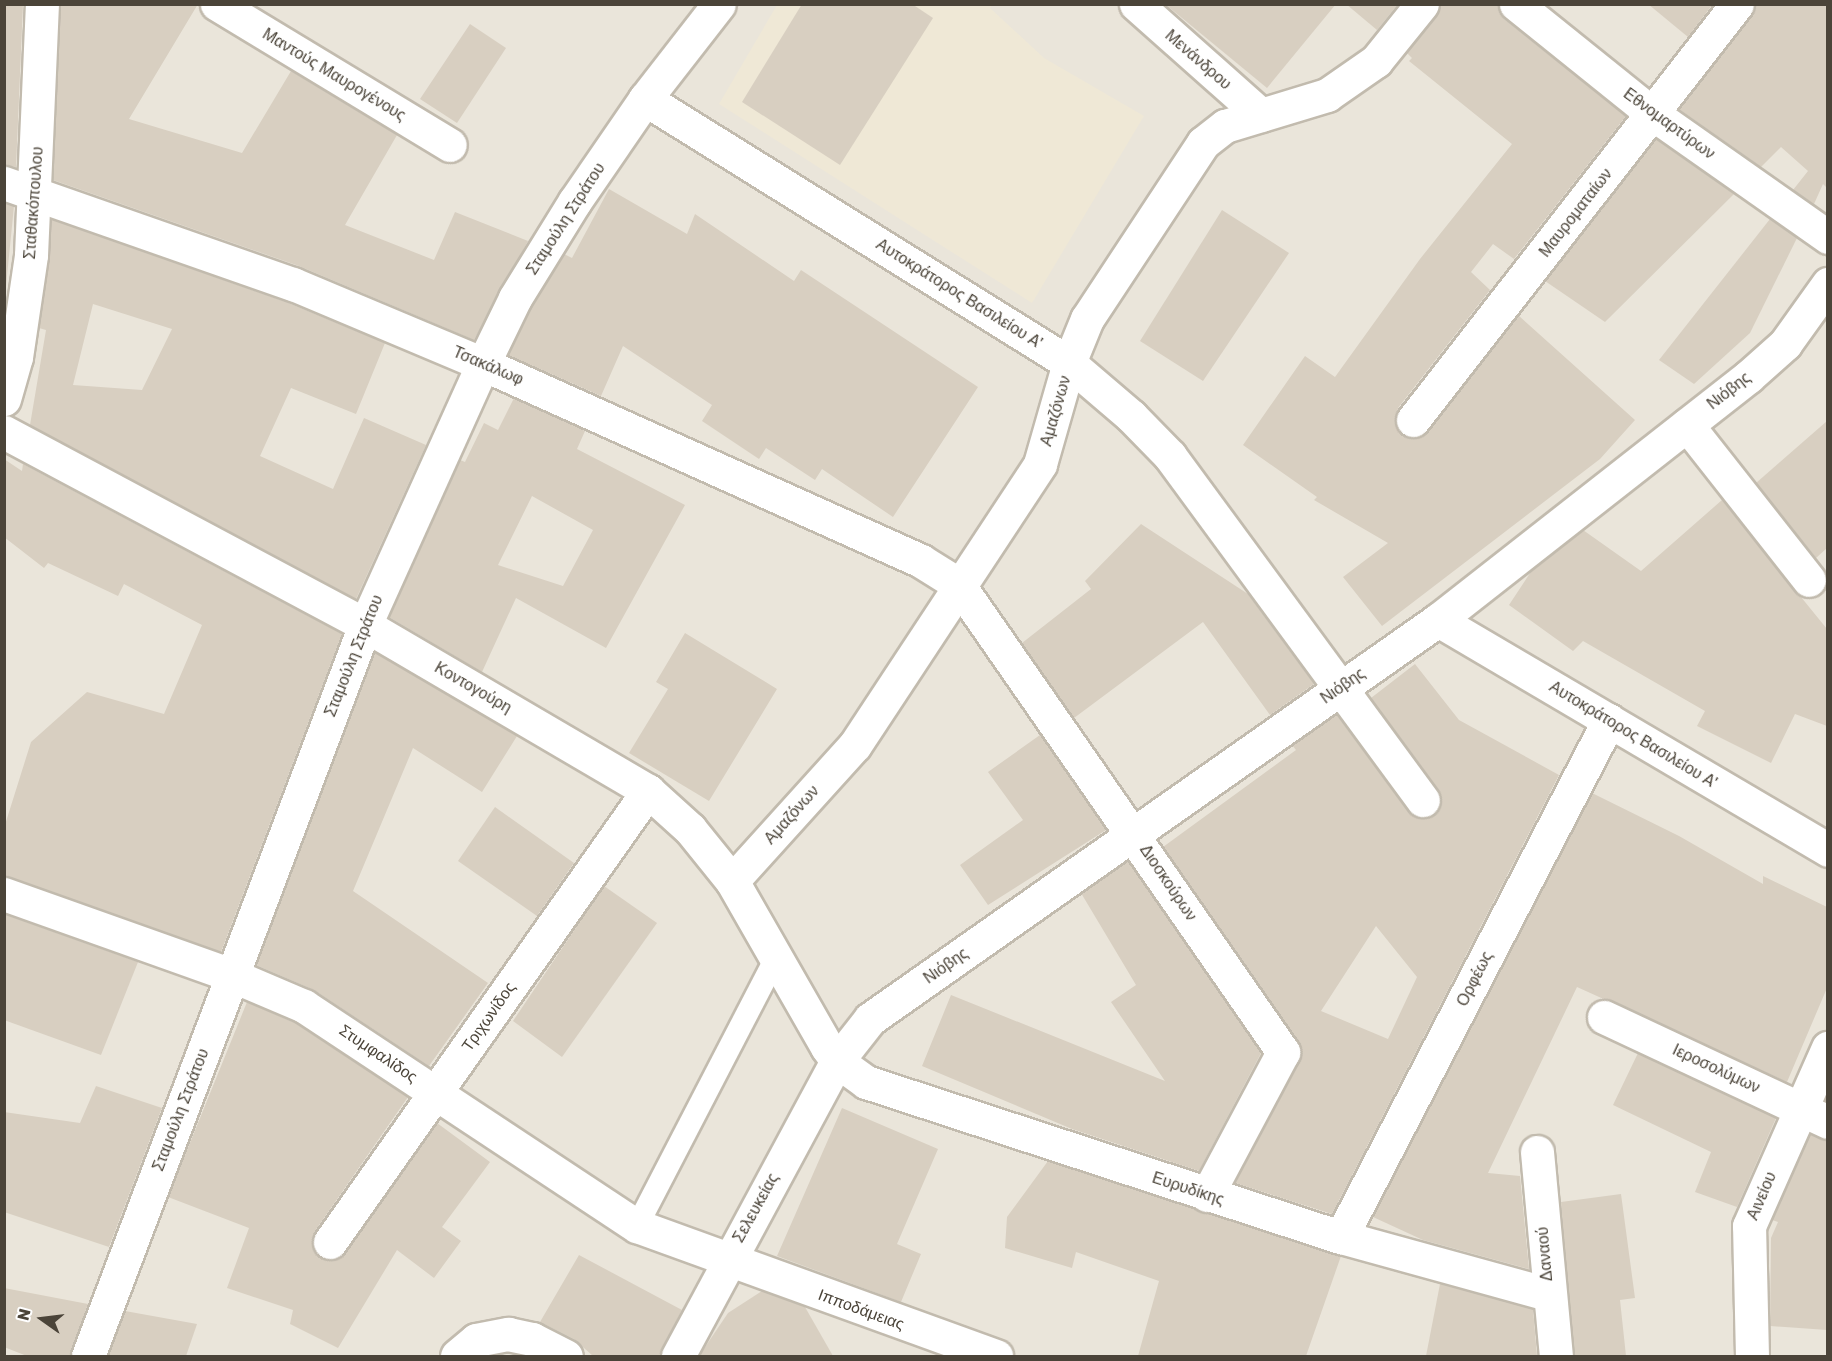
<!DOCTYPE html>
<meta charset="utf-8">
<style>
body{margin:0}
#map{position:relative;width:1832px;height:1361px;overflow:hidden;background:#f6f3ec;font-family:Rubik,sans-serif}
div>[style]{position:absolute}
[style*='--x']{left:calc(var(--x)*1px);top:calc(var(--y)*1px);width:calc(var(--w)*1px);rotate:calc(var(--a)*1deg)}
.residential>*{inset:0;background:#eae5da}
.education>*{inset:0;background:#efe8d6}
.building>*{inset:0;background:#d8cfc1}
.roads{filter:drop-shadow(2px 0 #c2bbae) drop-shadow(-2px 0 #c2bbae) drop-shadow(0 2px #c2bbae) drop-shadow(0 -2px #c2bbae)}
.lane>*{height:22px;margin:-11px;padding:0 11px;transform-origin:11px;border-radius:11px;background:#fff}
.street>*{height:33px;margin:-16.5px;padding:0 16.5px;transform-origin:16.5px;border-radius:16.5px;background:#fff}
span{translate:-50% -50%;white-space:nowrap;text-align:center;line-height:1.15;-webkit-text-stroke:5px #fff;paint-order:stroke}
.street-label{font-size:16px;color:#4b4439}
.frame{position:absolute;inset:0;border:6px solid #4b4439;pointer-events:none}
.north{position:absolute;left:12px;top:1289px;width:60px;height:60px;-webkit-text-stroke:4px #fff;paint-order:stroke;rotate:284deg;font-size:16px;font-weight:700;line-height:24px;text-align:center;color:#4b4439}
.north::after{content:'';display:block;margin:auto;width:21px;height:27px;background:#4b4439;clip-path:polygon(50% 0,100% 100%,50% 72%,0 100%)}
</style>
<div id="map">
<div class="residential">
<i style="clip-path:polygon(5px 5px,1827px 5px,1827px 1356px,5px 1356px)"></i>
</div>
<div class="education">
<i style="clip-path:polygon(992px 4px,990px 8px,1044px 58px,1144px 116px,1032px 303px,719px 104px,777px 5px)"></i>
</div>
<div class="building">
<i style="clip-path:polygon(4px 4px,23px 4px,16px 167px,4px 165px)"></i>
<i style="clip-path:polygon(61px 4px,198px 4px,129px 119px,242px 153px,291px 71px,397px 135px,345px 225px,434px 260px,455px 212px,528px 241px,474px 340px,299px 266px,53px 180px)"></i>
<i style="clip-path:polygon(802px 4px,912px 4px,933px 18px,840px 165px,742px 102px)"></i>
<i style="clip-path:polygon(1165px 4px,1336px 4px,1267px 88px)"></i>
<i style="clip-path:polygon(1346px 4px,1398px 4px,1377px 30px)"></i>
<i style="clip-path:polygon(1440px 4px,1498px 4px,1504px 19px,1626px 116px,1514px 259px,1493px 244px,1471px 272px,1490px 290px,1398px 408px,1396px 428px,1410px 438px,1427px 432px,1518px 315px,1635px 420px,1600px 459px,1382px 626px,1343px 577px,1388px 543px,1314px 500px,1317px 497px,1243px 445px,1305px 356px,1335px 377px,1420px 259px,1512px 144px,1409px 61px,1412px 58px,1407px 53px,1437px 16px)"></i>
<i style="clip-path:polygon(1648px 4px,1713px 4px,1688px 37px)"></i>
<i style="clip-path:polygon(1755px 4px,1827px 4px,1827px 188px,1823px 184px,1814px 204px,1793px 190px,1808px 171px,1781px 147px,1761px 167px,1679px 109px,1752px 16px)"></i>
<i style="clip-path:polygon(470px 24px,506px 48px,457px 123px,420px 99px)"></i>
<i style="clip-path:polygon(1656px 139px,1734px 194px,1605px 322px,1545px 281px)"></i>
<i style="clip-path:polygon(609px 189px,687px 234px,695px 214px,794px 281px,801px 270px,978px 387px,893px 517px,822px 469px,815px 480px,766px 448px,759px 459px,702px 421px,712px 405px,623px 346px,601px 396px,508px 355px,531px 307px,564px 254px,572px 258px)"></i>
<i style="clip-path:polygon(4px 203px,14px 206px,4px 306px)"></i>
<i style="clip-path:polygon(1222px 210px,1289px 253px,1203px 381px,1140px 341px)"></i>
<i style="clip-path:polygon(evenodd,51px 219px,286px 302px,385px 343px,356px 414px,291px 388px,260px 456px,333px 489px,364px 418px,426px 445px,356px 599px,30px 425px,46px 330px,39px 328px,51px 219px,93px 304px,172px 329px,142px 390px,73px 385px,93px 304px)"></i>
<i style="clip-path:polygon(1770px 219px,1797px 238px,1750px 333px,1694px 384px,1659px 360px)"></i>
<i style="clip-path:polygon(evenodd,514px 398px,585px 431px,577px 449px,685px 505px,606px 648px,516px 598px,482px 672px,389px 617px,460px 460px,465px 462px,484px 423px,498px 430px,514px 398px,532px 496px,593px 530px,563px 586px,498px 565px,532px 496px)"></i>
<i style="clip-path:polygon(1827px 421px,1827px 548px,1816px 558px,1756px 483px)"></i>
<i style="clip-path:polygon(4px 459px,22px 471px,23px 464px,342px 634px,221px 952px,4px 876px,4px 828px,31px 742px,87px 692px,164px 714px,202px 625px,124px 584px,118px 596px,48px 563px,44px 568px,4px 537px)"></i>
<i style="clip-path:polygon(1722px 500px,1827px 629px,1827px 726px,1795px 714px,1771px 763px,1697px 726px,1705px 711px,1583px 641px,1573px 651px,1509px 605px,1532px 570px,1583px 530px,1641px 571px)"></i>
<i style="clip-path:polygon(1141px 524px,1248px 594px,1314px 684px,1270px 715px,1203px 622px,1074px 718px,1022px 643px,1091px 589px,1085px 581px)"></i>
<i style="clip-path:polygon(685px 633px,777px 689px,709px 801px,629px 753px,668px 689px,656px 682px)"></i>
<i style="clip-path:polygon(375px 652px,517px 736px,482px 792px,413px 748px,353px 891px,488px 983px,429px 1066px,314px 990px,256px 965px)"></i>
<i style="clip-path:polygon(evenodd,1415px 664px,1459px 720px,1559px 775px,1332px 1214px,1235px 1183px,1302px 1050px,1163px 847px,1296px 750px,1292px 745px,1336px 714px,1408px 811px,1416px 817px,1434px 815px,1440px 807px,1438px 789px,1371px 698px,1415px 664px,1376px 926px,1417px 977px,1388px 1039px,1321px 1011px,1376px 926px)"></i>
<i style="clip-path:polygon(1040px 735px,1106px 830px,988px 905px,960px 865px,1023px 820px,988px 772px)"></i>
<i style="clip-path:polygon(1592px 793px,1679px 836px,1763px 884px,1763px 876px,1827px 907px,1827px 988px,1787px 1082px,1577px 987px,1488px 1173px,1520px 1176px,1529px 1269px,1423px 1240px,1373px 1217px)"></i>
<i style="clip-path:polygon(495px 807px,574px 863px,537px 916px,458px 861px)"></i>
<i style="clip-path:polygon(1128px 861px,1261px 1053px,1199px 1171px,1072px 1129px,922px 1066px,951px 995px,1165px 1081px,1111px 1002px,1136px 985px,1081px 893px)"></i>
<i style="clip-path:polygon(604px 886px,657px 923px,562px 1057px,513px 1021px)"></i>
<i style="clip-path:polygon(4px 914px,138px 962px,101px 1055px,4px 1020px)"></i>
<i style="clip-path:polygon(247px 1002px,295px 1023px,408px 1097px,315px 1231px,313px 1249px,320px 1258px,337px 1259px,345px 1253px,437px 1123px,490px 1162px,442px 1227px,461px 1241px,434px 1278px,397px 1250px,338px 1348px,290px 1324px,293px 1310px,227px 1288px,249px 1228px,168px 1197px)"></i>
<i style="clip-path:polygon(1638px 1053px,1776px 1118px,1737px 1207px,1695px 1192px,1711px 1152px,1613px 1105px)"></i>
<i style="clip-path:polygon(96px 1086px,162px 1108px,109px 1247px,4px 1212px,4px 1112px,80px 1123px)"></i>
<i style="clip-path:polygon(842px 1108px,938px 1149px,897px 1244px,921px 1254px,901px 1302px,777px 1256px)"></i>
<i style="clip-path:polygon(1810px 1134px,1827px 1140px,1827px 1330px,1770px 1326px,1771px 1238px,1778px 1222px,1772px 1220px)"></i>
<i style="clip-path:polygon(1048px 1161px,1341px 1256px,1306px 1356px,1138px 1356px,1159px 1281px,1076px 1252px,1072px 1268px,1005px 1248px,1007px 1217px)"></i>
<i style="clip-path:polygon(1621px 1194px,1635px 1298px,1620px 1300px,1626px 1356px,1574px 1356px,1561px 1202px)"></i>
<i style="clip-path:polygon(579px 1255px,682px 1310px,659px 1356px,593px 1356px,574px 1339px,540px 1322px)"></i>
<i style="clip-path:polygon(1440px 1284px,1533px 1309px,1537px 1356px,1426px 1356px)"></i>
<i style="clip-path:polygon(4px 1288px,88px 1304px,70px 1356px,27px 1356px,4px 1347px)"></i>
<i style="clip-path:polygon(762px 1291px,805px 1307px,833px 1356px,699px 1356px,728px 1313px)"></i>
<i style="clip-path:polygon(125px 1311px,197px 1324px,186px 1356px,108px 1356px)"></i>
</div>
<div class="roads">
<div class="lane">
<i style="--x:637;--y:1226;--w:302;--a:-62.6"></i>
</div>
<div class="street">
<i style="--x:217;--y:4;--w:272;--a:31.2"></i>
<i style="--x:1136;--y:4;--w:167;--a:41.6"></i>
<i style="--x:1516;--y:4;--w:176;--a:38.8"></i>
<i style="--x:1653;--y:114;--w:214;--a:35.1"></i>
<i style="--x:645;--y:99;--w:499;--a:31.9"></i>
<i style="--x:1069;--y:363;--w:82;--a:40.5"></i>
<i style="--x:1131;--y:416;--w:56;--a:45.7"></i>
<i style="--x:1170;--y:456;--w:427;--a:53.7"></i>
<i style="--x:4;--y:183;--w:306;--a:19.3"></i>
<i style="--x:293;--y:284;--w:206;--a:22.8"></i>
<i style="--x:483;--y:364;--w:480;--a:24.2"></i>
<i style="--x:921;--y:561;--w:44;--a:31.9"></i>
<i style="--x:958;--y:584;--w:570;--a:55.22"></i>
<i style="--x:1283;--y:1052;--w:162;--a:118"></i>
<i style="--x:4;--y:399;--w:44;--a:-74.1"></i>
<i style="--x:16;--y:357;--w:103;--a:-81.6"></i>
<i style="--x:31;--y:255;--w:251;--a:-87.5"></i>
<i style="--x:1413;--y:420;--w:527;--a:-52.09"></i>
<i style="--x:1687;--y:425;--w:197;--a:51.8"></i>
<i style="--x:4;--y:432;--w:409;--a:28.1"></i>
<i style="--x:365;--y:625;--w:328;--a:30.4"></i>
<i style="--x:648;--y:791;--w:57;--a:42.1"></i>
<i style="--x:690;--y:829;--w:67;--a:51.1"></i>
<i style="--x:732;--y:881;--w:191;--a:60.2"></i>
<i style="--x:827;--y:1047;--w:17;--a:54"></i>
<i style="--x:837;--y:1061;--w:36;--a:36"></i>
<i style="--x:866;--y:1082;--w:500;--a:18.1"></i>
<i style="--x:1341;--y:1237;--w:215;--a:15.4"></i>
<i style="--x:1438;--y:620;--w:453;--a:30.5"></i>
<i style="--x:732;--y:881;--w:183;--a:-47.9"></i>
<i style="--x:855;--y:745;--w:336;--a:-56.6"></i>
<i style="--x:1040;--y:464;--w:105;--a:-74"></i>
<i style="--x:1069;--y:363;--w:48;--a:-67.8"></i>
<i style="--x:1087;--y:319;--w:211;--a:-56.6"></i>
<i style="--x:1203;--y:143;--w:28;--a:-38"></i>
<i style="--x:1225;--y:126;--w:107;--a:-16.9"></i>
<i style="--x:1327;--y:95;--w:60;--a:-34.8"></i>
<i style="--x:1376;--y:61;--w:73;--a:-51.1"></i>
<i style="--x:4;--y:894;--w:241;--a:19.6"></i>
<i style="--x:231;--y:975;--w:79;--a:23"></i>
<i style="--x:304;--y:1006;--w:399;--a:33.5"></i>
<i style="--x:637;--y:1226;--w:382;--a:19.9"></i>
<i style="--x:1604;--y:1017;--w:247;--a:25.1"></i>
<i style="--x:1537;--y:1152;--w:205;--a:84.7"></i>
<i style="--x:1341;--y:1237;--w:582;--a:-62.6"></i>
<i style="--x:330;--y:1242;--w:552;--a:-54.81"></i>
<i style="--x:88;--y:1356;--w:782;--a:-69.25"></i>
<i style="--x:365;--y:625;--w:286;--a:-65.7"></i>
<i style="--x:483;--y:364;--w:73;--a:-64.1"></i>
<i style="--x:515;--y:298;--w:114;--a:-58.3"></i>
<i style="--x:575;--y:201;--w:124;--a:-55.5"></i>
<i style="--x:645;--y:99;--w:120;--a:-52.1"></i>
<i style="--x:457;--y:1356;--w:25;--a:-40"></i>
<i style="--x:476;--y:1340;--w:33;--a:-11"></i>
<i style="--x:508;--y:1334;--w:25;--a:12"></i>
<i style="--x:532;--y:1339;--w:38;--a:27"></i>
<i style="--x:678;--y:1356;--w:335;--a:-61.7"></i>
<i style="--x:837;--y:1061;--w:53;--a:-51.8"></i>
<i style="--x:870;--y:1019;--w:694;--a:-35.09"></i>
<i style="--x:1438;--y:620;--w:394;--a:-38.1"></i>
<i style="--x:1748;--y:377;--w:50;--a:-41.7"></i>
<i style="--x:1785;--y:344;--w:74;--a:-54.4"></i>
<i style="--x:1752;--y:1356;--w:130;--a:-91.3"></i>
<i style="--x:1749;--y:1226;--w:195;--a:-66.1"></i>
</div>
</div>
<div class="street-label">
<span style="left:1198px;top:60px;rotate:41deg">Μενάνδρου</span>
<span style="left:334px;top:75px;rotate:31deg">Μαντούς Μαυρογένους</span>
<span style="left:1669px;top:124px;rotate:36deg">Εθνομαρτύρων</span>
<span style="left:34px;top:203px;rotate:-86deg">Σταθακόπουλου</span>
<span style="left:1576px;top:213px;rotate:-52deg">Μαυροματαίων</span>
<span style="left:566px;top:219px;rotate:-57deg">Σταμούλη Στράτου</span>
<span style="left:959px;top:294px;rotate:32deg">Αυτοκράτορος Βασιλείου A'</span>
<span style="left:488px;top:366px;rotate:23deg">Τσακάλωφ</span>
<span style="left:1729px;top:391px;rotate:-38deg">Νιόβης</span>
<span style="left:1056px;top:411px;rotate:-74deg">Αμαζόνων</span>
<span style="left:354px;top:656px;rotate:-68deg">Σταμούλη Στράτου</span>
<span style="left:1343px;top:686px;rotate:-35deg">Νιόβης</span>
<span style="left:473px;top:688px;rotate:30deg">Κοντογούρη</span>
<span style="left:1633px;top:735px;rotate:31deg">Αυτοκράτορος Βασιλείου A'</span>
<span style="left:792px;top:815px;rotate:-48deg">Αμαζόνων</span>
<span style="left:1168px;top:883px;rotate:56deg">Διοσκούρων</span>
<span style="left:946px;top:966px;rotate:-35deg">Νιόβης</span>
<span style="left:1475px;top:979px;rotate:-63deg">Ορφέως</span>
<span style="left:489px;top:1017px;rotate:-55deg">Τριχωνίδος</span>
<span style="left:378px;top:1054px;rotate:34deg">Στυμφαλίδος</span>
<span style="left:1716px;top:1069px;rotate:25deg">Ιεροσολύμων</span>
<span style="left:181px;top:1110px;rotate:-69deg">Σταμούλη Στράτου</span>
<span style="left:1188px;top:1189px;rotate:18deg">Ευρυδίκης</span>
<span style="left:1762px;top:1196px;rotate:-67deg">Αινείου</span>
<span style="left:756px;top:1208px;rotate:-61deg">Σελευκείας</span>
<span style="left:1545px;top:1254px;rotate:-95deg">Δαναού</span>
<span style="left:861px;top:1310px;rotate:20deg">Ιπποδάμειας</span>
</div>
<div class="frame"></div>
<div class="north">N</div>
</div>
